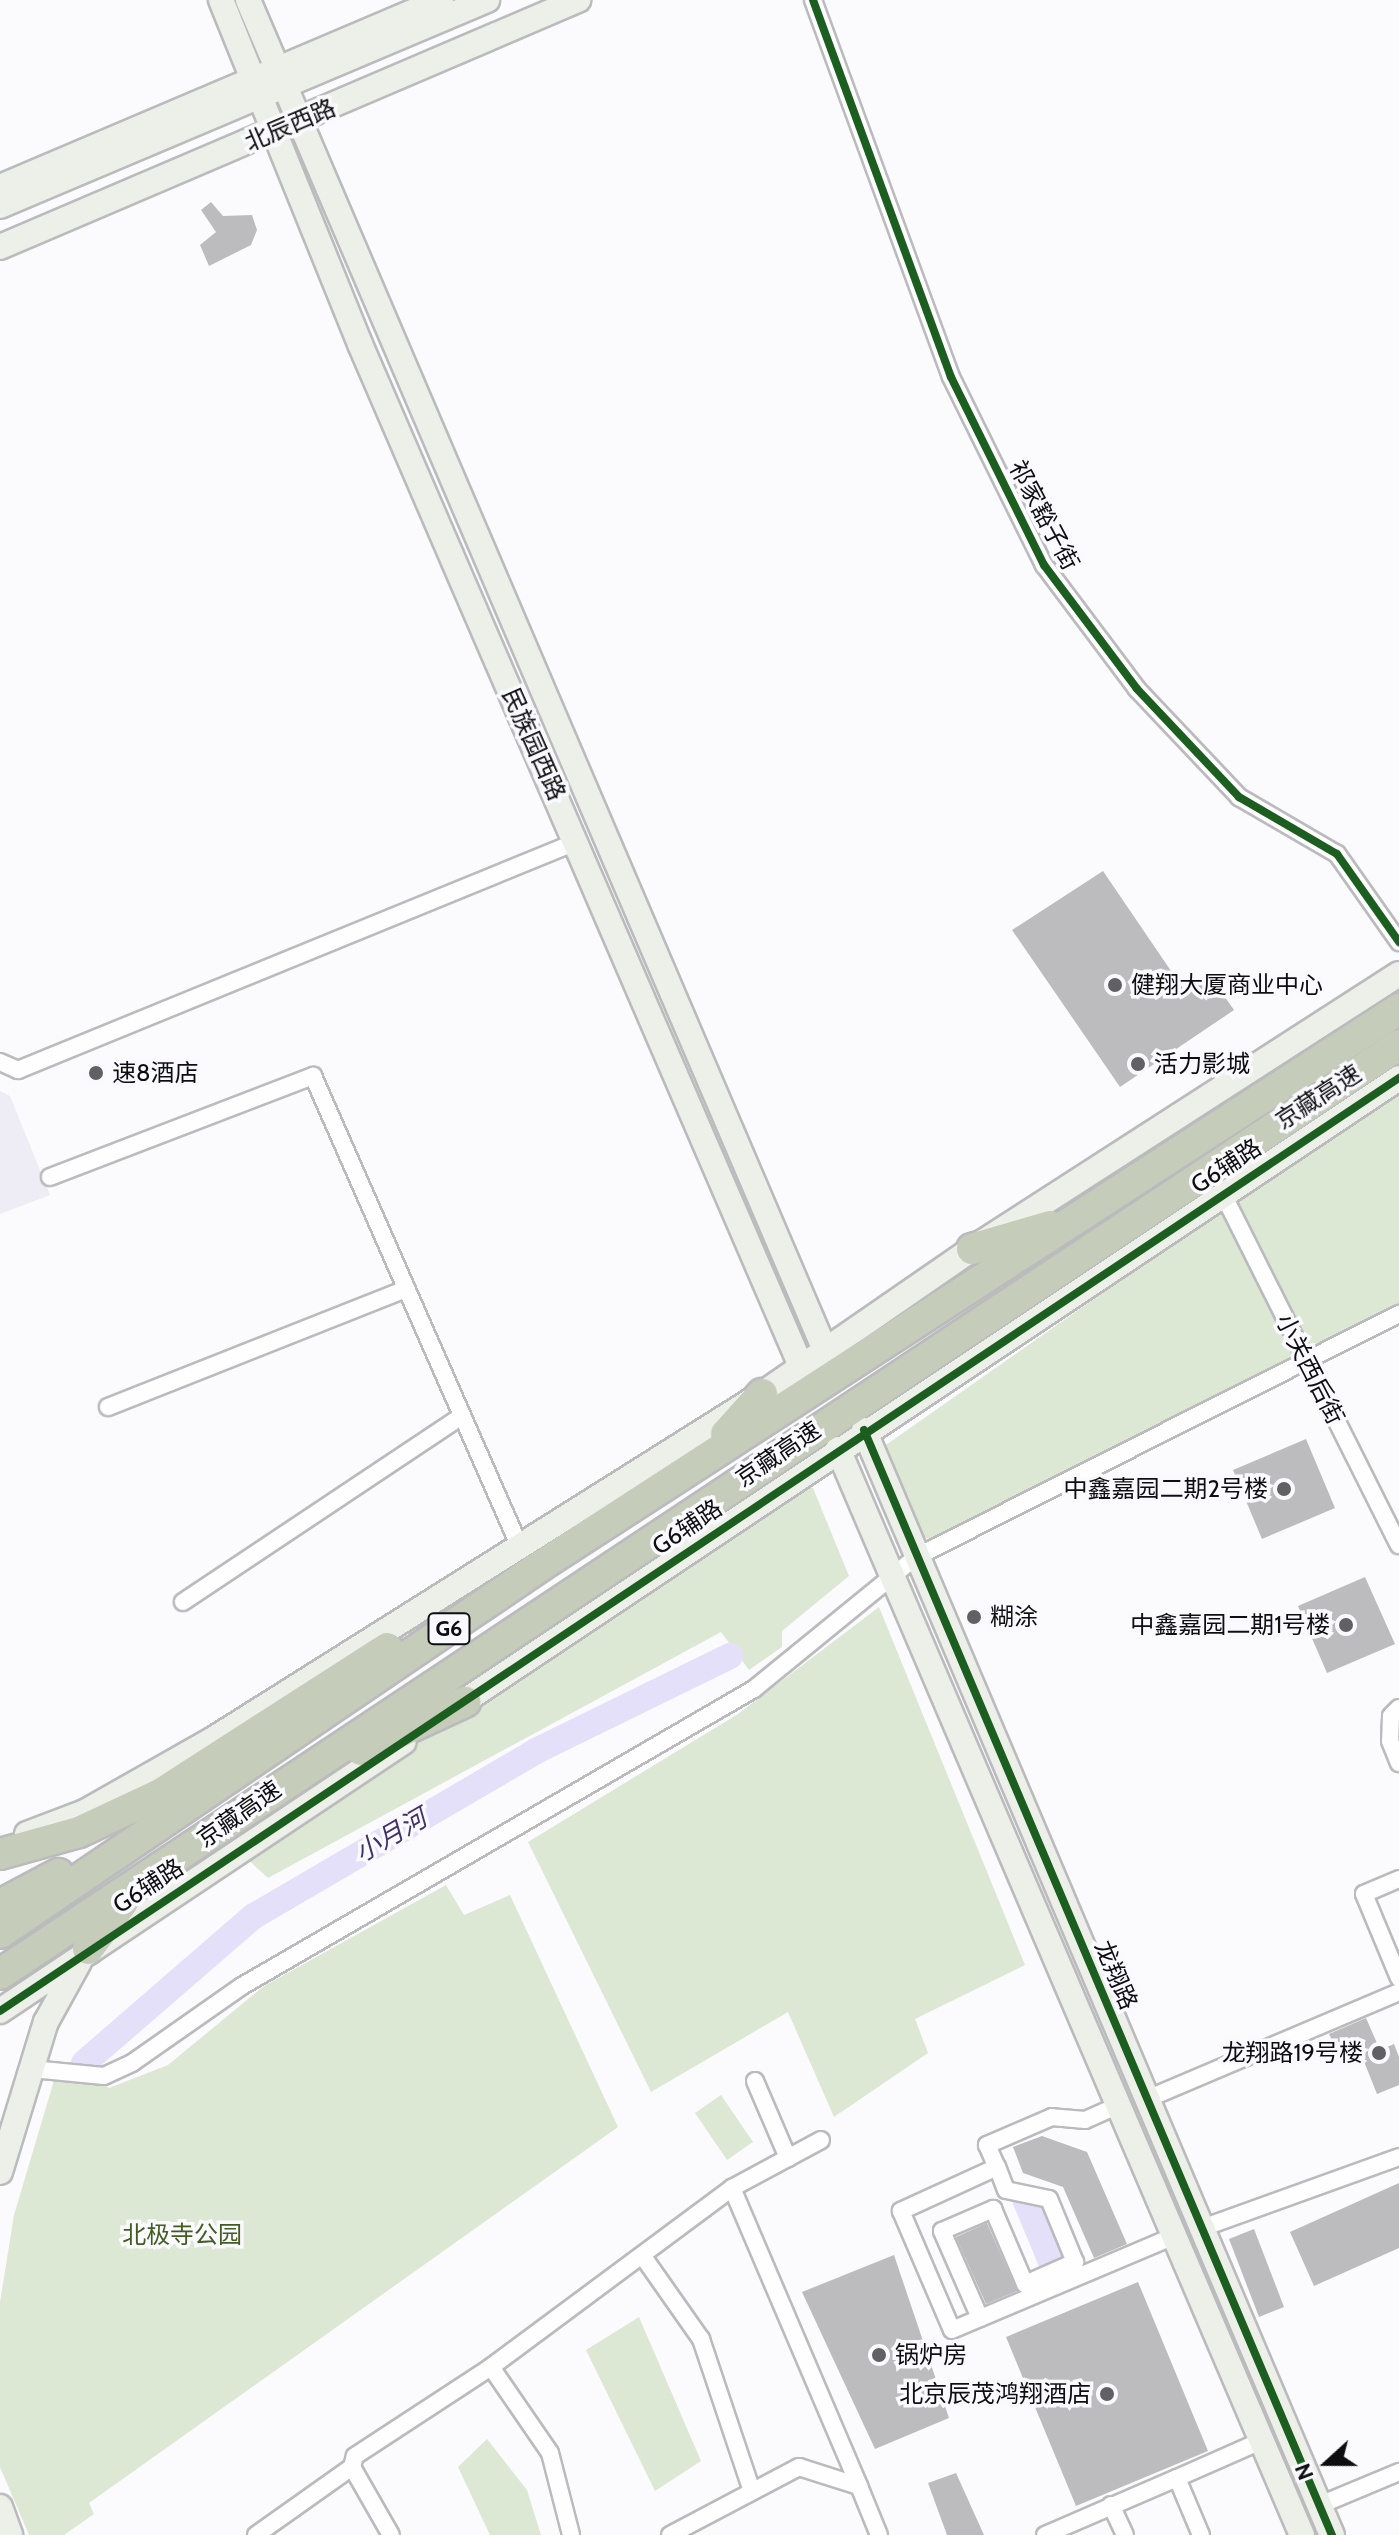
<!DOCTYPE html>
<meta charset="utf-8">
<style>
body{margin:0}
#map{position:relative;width:1399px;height:2535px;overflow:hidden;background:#fbfafd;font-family:Cabin,"Noto Sans SC",sans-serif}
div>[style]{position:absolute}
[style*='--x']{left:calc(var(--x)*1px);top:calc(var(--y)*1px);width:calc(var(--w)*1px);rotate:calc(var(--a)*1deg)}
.built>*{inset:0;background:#eeecf4}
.green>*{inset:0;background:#dde8d4}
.water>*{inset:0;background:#e5e0fa}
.river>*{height:26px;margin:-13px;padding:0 13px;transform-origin:13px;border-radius:13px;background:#e5e0fa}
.building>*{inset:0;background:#bcbbbe}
.roads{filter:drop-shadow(2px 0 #bbbabd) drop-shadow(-2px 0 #bbbabd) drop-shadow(0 2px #bbbabd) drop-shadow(0 -2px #bbbabd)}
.street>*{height:16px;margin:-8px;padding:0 8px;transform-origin:8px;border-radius:8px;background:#fefeff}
.secondary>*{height:24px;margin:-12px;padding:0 12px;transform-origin:12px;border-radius:12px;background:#edf0e9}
.highway>*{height:30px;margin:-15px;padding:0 15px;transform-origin:15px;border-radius:15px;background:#c5ccba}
.cycleway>*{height:8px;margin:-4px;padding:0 4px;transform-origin:4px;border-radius:4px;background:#1b5e20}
.dots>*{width:22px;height:22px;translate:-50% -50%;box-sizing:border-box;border:4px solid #faf9fe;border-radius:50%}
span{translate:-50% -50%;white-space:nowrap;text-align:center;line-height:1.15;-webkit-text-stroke:7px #faf9fe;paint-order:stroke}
.shield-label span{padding:2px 6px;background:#faf9fe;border:2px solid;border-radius:6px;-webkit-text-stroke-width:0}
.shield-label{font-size:22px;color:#0e0e10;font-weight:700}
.street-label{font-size:24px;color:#0e0e10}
.poi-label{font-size:24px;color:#0e0e10}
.left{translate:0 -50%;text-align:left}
.right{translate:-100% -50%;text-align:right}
.park-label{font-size:24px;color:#415d22}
.water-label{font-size:26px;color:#403168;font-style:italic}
.north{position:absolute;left:1287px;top:2423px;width:80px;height:80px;-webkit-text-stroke:6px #faf9fe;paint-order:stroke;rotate:249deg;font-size:22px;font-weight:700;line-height:32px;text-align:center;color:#0e0e10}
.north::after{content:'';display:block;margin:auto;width:28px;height:36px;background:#0e0e10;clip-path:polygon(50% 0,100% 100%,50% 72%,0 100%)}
</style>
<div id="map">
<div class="built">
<i style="clip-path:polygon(0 1091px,10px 1096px,50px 1195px,0 1214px)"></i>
</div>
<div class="green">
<i style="clip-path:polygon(1399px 1095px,1399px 1304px,929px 1539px,918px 1535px,883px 1447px,1198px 1226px)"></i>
<i style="clip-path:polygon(801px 1484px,813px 1488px,849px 1576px,782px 1631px,782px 1647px,749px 1670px,721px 1632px,268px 1878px,245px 1857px)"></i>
<i style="clip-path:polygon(879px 1607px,1025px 1965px,915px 2019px,928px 2053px,834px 2117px,788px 2012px,651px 2092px,528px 1842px,738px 1714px)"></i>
<i style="clip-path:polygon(446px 1885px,464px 1915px,510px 1895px,618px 2127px,89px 2503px,94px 2514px,64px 2535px,29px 2535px,0 2467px,0 2302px,14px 2215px,58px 2067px,88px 2073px,109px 2088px,168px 2065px,264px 1986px)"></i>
<i style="clip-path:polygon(721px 2095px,753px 2142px,727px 2160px,695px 2113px)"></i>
<i style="clip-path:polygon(639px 2317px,701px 2461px,655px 2491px,586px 2350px)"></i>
<i style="clip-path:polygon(487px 2439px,527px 2490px,541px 2535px,490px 2535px,458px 2467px)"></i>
</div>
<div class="water">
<i style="clip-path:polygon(1011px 2199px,1045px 2206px,1066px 2258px,1040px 2269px)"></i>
</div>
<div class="river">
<i style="--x:84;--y:2063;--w:225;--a:-40.9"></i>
<i style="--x:254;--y:1916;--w:327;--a:-30.3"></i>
<i style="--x:536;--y:1751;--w:216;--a:-26.1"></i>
</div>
<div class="building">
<i style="clip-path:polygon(211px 202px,223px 216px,252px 215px,257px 230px,251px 245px,209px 266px,200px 245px,216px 232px,201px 210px)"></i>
<i style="clip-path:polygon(1103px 871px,1186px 993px,1211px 977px,1234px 1010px,1120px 1087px,1012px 930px)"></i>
<i style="clip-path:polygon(1306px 1439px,1335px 1508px,1262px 1539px,1233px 1470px)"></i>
<i style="clip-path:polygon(1365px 1577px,1395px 1644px,1327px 1673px,1298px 1606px)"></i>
<i style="clip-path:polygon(1366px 2018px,1380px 2050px,1394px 2044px,1399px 2057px,1399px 2085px,1377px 2094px,1359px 2049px,1340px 2057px,1329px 2034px)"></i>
<i style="clip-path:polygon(1042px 2136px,1087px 2152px,1127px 2244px,1094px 2258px,1063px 2187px,1023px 2173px,1013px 2147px)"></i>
<i style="clip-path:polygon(1399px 2183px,1399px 2248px,1314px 2286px,1290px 2232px)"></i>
<i style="clip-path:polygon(987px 2223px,1017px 2291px,986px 2304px,956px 2237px)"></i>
<i style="clip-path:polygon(1254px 2229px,1284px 2307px,1259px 2317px,1229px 2239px)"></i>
<i style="clip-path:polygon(894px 2255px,949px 2418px,875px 2449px,802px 2292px)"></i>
<i style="clip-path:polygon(1138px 2282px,1208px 2451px,1076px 2506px,1006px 2337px)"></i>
<i style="clip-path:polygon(956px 2473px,984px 2535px,947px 2535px,928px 2483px)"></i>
</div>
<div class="roads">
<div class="street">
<i style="--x:813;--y:0;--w:401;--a:69.9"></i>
<i style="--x:951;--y:377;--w:210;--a:63.7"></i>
<i style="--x:1044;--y:565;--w:155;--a:53.1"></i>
<i style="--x:1137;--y:689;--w:149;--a:46.6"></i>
<i style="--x:1239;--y:797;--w:113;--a:30.2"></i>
<i style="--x:1337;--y:854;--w:108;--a:54.8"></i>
<i style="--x:0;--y:1062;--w:20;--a:24"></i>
<i style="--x:18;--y:1070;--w:603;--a:-22.23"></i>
<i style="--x:50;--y:1177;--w:282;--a:-21"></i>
<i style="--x:313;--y:1076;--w:512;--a:66.29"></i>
<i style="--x:1222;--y:1192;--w:395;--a:63.4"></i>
<i style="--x:108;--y:1407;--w:321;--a:-21.6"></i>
<i style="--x:183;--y:1602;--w:335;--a:-33.7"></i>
<i style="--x:1399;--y:1708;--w:11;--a:135"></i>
<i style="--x:1391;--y:1716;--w:25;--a:92"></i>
<i style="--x:1390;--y:1741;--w:24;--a:68"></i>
<i style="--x:1399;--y:1879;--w:38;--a:157"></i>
<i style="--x:1364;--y:1894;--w:91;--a:67.4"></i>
<i style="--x:32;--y:2069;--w:72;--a:5.6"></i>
<i style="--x:104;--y:2076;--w:31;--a:-25"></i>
<i style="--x:132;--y:2063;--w:134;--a:-35"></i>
<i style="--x:242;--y:1986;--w:592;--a:-30.12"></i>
<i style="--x:754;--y:1689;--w:209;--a:-39.2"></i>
<i style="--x:916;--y:1557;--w:541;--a:-26.71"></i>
<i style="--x:755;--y:2081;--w:84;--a:66.8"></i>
<i style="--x:1147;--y:2099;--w:274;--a:-23"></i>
<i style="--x:1119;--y:2105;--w:37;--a:156"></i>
<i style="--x:1085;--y:2120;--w:33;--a:-175"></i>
<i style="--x:1052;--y:2117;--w:71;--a:156.7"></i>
<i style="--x:987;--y:2145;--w:24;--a:66"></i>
<i style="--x:997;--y:2167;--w:106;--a:155.4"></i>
<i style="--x:901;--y:2211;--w:129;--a:66.8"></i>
<i style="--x:952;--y:2330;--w:241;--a:-22.9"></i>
<i style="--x:732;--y:2188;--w:101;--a:-28.3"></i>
<i style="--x:1202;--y:2228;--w:209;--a:-19.8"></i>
<i style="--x:644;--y:2258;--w:99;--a:54.9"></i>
<i style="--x:701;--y:2339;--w:160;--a:71.5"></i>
<i style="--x:980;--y:2318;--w:95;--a:-113.6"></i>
<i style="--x:942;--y:2231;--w:56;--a:-23.3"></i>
<i style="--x:993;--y:2209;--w:82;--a:66.9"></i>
<i style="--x:1025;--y:2284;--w:55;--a:-23.7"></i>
<i style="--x:1075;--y:2262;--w:68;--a:-112.4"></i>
<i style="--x:1049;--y:2199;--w:44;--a:-168.2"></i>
<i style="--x:1006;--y:2190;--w:25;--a:-111"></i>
<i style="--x:491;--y:2367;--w:104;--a:55.5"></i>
<i style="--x:550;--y:2453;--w:85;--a:75.6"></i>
<i style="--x:352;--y:2467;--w:78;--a:60.2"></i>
<i style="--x:1177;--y:2478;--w:92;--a:-23.8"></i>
<i style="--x:1111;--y:2505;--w:33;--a:65"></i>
<i style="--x:1320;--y:2505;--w:86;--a:-22.7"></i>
<i style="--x:256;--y:2535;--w:118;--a:-35.3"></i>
<i style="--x:352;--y:2467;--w:11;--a:-75"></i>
<i style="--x:355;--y:2456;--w:163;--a:-33.2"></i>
<i style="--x:491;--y:2367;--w:300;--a:-36.6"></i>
<i style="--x:732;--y:2188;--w:324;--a:66.9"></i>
<i style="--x:670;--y:2535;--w:146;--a:-27.8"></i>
<i style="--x:799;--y:2467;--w:63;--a:17.6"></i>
<i style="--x:859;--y:2486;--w:53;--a:67.8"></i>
<i style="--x:1045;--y:2535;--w:144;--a:-23.4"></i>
<i style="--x:1177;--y:2478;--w:62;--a:67.2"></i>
</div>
<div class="secondary">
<i style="--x:221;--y:0;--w:371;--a:68"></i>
<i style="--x:360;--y:344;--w:1113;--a:66.66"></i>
<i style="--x:248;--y:0;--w:1468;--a:66.86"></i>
<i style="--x:0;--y:187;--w:479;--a:-23"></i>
<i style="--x:0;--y:206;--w:529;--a:-22.93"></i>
<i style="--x:0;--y:247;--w:629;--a:-23.14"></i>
<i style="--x:864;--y:1430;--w:1200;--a:67.05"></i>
<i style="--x:838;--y:1449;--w:1181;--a:66.87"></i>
<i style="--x:451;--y:1710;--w:1139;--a:-33.69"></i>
<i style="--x:27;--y:1834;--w:62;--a:-20.8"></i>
<i style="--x:85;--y:1812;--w:146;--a:-29.6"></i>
<i style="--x:212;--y:1740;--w:650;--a:-32.17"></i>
<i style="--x:762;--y:1394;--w:255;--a:-34.6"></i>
<i style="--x:972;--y:1249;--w:508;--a:-32.78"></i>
<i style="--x:0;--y:2011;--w:485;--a:-33.7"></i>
<i style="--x:0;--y:2172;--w:157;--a:-73"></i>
<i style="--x:46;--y:2022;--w:68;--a:-61.2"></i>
<i style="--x:0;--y:2507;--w:30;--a:70"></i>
</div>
<div class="highway">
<i style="--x:972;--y:1249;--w:81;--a:-16.4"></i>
<i style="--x:726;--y:1434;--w:54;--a:-48"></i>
<i style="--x:361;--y:1750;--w:115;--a:-24.8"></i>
<i style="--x:0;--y:1854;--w:82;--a:-15.6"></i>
<i style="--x:79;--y:1832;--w:89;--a:-25.1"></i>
<i style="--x:160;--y:1794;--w:270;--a:-32.7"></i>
<i style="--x:0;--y:1905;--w:66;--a:-28.1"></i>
<i style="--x:0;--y:1933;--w:655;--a:-34.18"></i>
<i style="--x:542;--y:1565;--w:1022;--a:-32.97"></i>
<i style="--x:88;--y:1949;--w:59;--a:-53.3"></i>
<i style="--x:0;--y:1974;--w:1679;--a:-33.59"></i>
</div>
</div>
<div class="cycleway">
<i style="--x:813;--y:0;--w:401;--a:69.9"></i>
<i style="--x:951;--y:377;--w:210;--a:63.7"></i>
<i style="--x:1044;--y:565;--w:155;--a:53.1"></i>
<i style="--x:1137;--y:689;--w:149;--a:46.6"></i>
<i style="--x:1239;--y:797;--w:113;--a:30.2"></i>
<i style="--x:1337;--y:854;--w:108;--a:54.8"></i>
<i style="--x:864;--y:1430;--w:1200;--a:67.05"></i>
<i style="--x:0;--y:2011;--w:1682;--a:-33.7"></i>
</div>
<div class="dots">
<i style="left:1115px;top:985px;background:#616163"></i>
<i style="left:1138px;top:1064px;background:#616163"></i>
<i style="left:96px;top:1073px;background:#616163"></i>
<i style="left:1284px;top:1489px;background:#616163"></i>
<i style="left:974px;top:1617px;background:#616163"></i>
<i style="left:1346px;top:1625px;background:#616163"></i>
<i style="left:1379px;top:2053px;background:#616163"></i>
<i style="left:879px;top:2355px;background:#616163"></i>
<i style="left:1107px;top:2394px;background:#616163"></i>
</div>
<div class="shield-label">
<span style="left:449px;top:1629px">G6</span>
</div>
<div class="street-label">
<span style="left:290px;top:125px;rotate:-23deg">北辰西路</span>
<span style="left:1044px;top:515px;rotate:62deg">祁家豁子街</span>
<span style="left:534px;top:744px;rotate:66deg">民族园西路</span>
<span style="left:1318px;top:1097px;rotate:-33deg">京藏高速</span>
<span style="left:1226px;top:1166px;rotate:-33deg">G6辅路</span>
<span style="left:1310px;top:1369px;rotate:63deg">小关西后街</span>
<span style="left:778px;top:1454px;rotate:-34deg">京藏高速</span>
<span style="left:687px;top:1527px;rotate:-34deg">G6辅路</span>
<span style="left:239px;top:1814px;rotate:-35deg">京藏高速</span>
<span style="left:148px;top:1886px;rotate:-33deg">G6辅路</span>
<span style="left:1116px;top:1975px;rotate:67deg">龙翔路</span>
</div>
<div class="poi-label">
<span class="left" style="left:1131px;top:985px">健翔大厦商业中心</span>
<span class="left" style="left:1154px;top:1064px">活力影城</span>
<span class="left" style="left:112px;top:1073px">速8酒店</span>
<span class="right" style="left:1268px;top:1489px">中鑫嘉园二期2号楼</span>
<span class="left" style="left:990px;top:1617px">糊涂</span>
<span class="right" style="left:1330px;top:1625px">中鑫嘉园二期1号楼</span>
<span class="right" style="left:1363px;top:2053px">龙翔路19号楼</span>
<span class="left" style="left:895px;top:2355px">锅炉房</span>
<span class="right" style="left:1091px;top:2394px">北京辰茂鸿翔酒店</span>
</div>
<div class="park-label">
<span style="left:182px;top:2235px">北极寺公园</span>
</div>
<div class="water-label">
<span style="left:391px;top:1836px;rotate:-30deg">小月河</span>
</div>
<div class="north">N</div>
</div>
